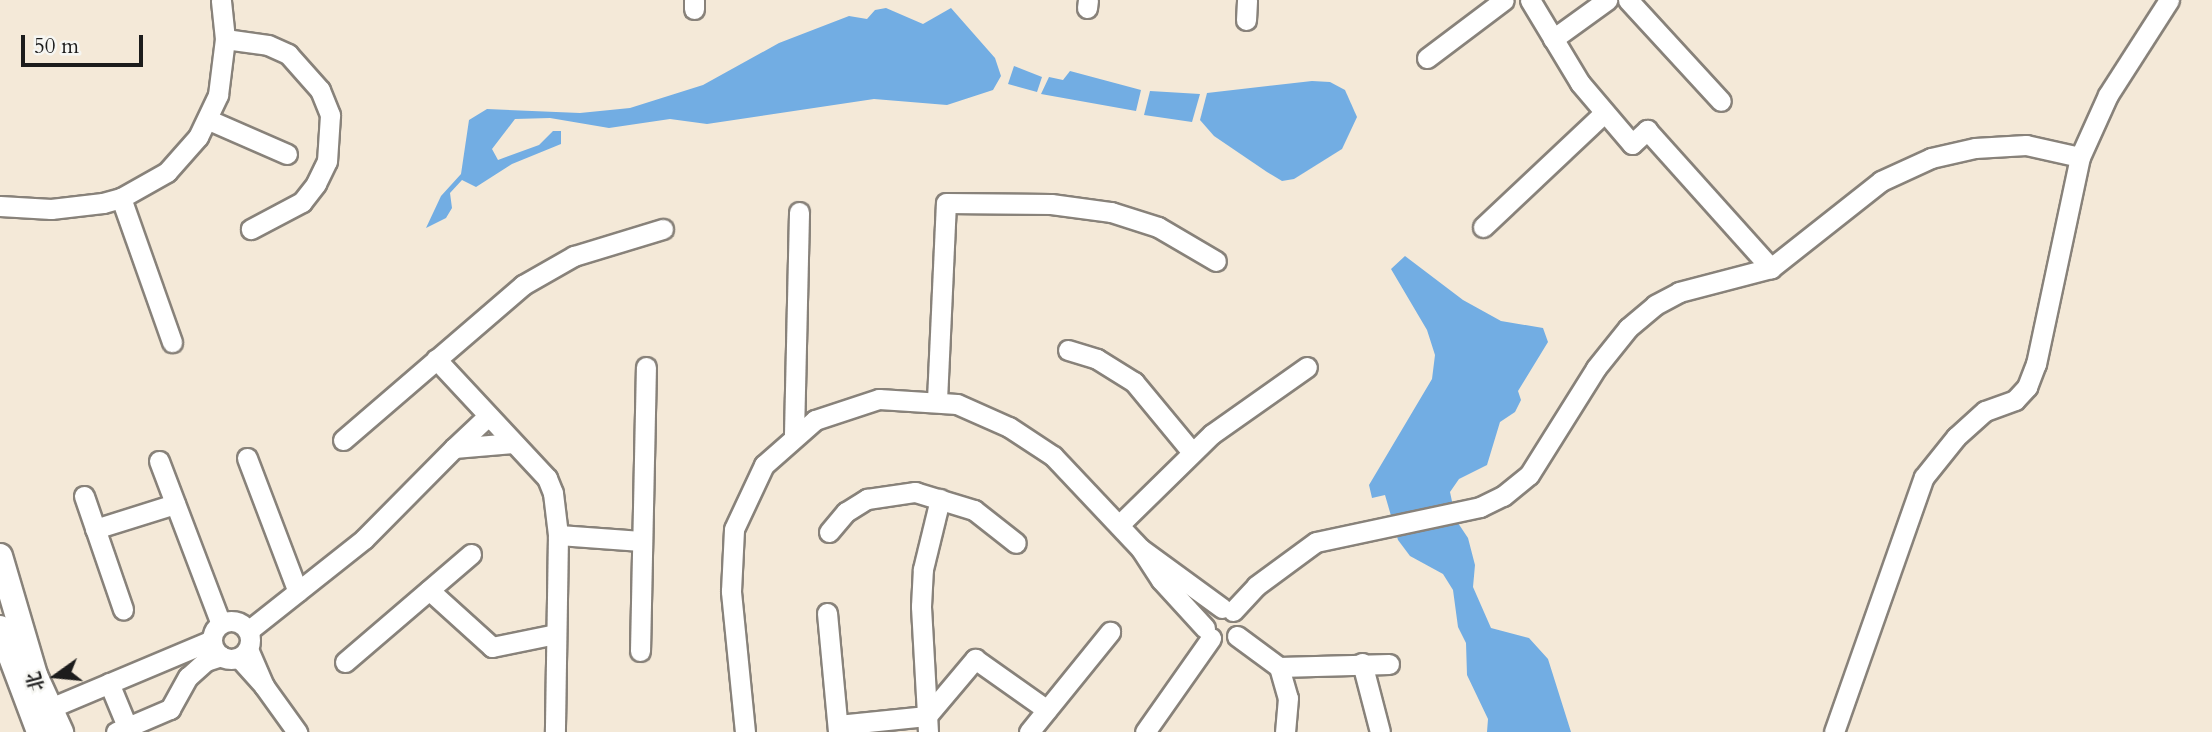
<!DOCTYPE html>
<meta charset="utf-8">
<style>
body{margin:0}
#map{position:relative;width:2212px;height:732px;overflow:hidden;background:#f4e9d8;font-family:Cardo,"Noto Serif SC",serif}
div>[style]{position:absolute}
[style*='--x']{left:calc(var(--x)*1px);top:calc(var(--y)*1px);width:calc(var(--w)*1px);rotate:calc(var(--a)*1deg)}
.water>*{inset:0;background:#72ade3}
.roads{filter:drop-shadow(2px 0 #88827a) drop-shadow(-2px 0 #88827a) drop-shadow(0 2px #88827a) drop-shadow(0 -2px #88827a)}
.minor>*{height:19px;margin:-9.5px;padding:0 9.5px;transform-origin:9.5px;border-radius:9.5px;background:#fff}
.minor>.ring{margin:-9.5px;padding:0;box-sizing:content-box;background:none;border:19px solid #fff;border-radius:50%}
.tertiary>*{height:24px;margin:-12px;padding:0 12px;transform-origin:12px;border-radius:12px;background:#fff}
span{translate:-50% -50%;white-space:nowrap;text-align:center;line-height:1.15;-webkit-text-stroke:7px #f6f6f2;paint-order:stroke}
.north{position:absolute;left:21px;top:641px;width:70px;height:70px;-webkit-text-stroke:5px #f6f6f2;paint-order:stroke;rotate:255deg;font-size:19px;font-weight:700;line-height:28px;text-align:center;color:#1c1c1c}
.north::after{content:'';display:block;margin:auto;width:24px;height:32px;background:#1c1c1c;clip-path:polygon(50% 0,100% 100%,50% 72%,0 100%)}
.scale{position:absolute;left:21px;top:35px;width:122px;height:32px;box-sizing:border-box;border:4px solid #1c1c1c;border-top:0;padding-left:9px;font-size:21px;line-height:24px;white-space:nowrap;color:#1c1c1c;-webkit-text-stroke:5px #f6f6f2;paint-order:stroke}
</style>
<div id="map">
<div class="water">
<i style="clip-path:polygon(886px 8px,923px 24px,951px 8px,995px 58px,1001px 76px,993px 90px,947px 105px,874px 99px,707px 124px,670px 119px,609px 128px,550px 118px,515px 119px,492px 149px,498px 160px,539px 145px,553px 131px,561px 131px,561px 144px,512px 164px,476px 187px,462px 180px,450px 193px,452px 208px,446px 218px,426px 228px,441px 196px,461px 174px,469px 120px,487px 109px,580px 113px,630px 108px,703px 85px,779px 43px,849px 16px,867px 19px,875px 10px)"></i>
<i style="clip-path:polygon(1014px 66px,1042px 77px,1037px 92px,1008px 84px)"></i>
<i style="clip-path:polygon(1070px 71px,1141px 90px,1136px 111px,1041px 94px,1049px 77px,1063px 80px)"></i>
<i style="clip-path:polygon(1312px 81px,1330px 82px,1345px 90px,1357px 117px,1342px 149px,1294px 179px,1282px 181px,1267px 172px,1214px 136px,1200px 120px,1207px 93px)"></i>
<i style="clip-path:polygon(1150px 91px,1200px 94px,1192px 122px,1144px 115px)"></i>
<i style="clip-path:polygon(1405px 256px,1463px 300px,1501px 321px,1543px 328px,1548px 342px,1518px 391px,1521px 400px,1515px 412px,1500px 422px,1487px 465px,1459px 479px,1450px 492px,1456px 520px,1468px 538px,1475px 565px,1473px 587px,1491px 628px,1529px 638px,1548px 659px,1571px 732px,1487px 732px,1488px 719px,1467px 675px,1466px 643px,1458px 627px,1453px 590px,1443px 574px,1410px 556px,1398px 540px,1385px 495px,1372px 498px,1369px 485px,1432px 379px,1435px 355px,1427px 330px,1391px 269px)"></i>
</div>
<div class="roads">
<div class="minor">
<i style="--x:694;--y:0;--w:9;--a:90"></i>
<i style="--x:1530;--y:0;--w:97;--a:58.9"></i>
<i style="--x:1580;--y:83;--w:80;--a:49.6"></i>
<i style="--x:1632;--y:144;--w:21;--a:-43"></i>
<i style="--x:1647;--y:130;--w:186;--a:48.1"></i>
<i style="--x:1628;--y:0;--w:137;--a:47.4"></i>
<i style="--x:1087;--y:8;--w:8;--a:-83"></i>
<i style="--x:1246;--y:20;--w:20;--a:-87"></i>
<i style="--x:225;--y:39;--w:43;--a:7.9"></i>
<i style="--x:268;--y:45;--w:22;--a:24"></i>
<i style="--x:288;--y:54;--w:48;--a:48.4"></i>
<i style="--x:320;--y:90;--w:27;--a:68"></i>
<i style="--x:330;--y:115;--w:46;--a:93.7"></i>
<i style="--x:327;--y:161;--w:25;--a:116"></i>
<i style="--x:316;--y:184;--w:23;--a:128"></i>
<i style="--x:302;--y:202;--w:58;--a:152.1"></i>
<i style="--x:1553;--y:39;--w:67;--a:-35.8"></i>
<i style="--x:1427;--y:58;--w:96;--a:-37"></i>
<i style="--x:209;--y:120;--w:85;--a:23.6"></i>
<i style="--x:121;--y:198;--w:153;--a:70.5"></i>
<i style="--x:0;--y:206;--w:51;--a:3.4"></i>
<i style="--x:51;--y:209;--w:52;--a:-6.6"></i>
<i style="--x:103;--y:203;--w:19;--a:-16"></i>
<i style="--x:121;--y:198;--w:53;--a:-29.5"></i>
<i style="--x:167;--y:172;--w:47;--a:-48.5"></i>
<i style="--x:198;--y:137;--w:47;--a:-64.5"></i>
<i style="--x:218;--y:95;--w:56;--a:-82.9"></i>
<i style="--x:225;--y:39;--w:39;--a:-96"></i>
<i style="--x:1483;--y:227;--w:166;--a:-43.3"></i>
<i style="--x:1068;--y:350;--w:30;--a:17"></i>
<i style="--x:1097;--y:359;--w:44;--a:31.9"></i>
<i style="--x:1134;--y:382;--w:91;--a:50.4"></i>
<i style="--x:436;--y:359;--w:163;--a:47"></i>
<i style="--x:547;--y:478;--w:16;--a:68"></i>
<i style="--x:553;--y:493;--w:42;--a:83.2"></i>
<i style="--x:558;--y:535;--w:197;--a:90.9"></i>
<i style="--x:937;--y:400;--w:197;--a:-87.4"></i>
<i style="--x:946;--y:203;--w:105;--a:0.5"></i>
<i style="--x:1051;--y:204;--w:61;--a:7.6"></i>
<i style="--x:1111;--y:212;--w:49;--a:17.7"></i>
<i style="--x:1158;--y:227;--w:67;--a:30.4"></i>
<i style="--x:488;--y:416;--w:47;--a:136.7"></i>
<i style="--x:454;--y:448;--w:59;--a:-4.8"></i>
<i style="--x:794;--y:434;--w:222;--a:-88.7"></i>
<i style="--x:343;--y:440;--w:238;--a:-40.7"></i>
<i style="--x:523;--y:285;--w:59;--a:-29.6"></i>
<i style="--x:574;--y:256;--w:93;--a:-16.9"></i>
<i style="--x:247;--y:458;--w:143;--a:69.2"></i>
<i style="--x:159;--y:461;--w:174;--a:69.2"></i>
<i style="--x:84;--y:496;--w:120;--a:71"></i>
<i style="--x:1119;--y:525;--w:130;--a:-44.4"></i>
<i style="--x:1212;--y:434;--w:116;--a:-35.2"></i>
<i style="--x:95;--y:529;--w:84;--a:-17.4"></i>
<i style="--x:829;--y:532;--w:26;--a:-50"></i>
<i style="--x:846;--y:512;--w:25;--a:-32"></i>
<i style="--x:867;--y:499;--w:49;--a:-8.3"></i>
<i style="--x:915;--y:492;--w:62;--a:17"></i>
<i style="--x:974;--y:510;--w:53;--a:38.2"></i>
<i style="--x:558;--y:535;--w:84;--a:4.1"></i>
<i style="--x:429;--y:590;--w:85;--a:42.1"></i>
<i style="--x:492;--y:647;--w:65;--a:-11.5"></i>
<i style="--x:1233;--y:611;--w:34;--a:-47"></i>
<i style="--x:1256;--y:586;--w:74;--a:-36.3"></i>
<i style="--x:1316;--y:542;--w:168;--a:-12"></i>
<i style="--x:1480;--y:507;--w:25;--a:-26"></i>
<i style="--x:1503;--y:496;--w:33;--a:-39"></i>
<i style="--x:1529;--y:475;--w:126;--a:-57.9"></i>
<i style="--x:1596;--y:368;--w:51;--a:-51.3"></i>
<i style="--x:1628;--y:328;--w:35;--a:-40"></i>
<i style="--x:1655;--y:305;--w:27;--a:-28"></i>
<i style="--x:1679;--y:292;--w:95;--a:-14.6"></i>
<i style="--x:1771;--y:268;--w:140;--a:-38.3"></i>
<i style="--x:1881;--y:181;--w:55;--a:-24.7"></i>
<i style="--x:1931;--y:158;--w:45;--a:-12.8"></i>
<i style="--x:1975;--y:148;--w:51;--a:-3.4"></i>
<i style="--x:2026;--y:145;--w:55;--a:12.5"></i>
<i style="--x:827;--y:613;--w:120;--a:84.7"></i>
<i class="ring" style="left:212px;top:621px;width:19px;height:19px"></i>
<i style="--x:1205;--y:628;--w:65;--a:-132.5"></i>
<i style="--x:1161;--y:580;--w:37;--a:-123"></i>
<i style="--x:1141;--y:549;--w:100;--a:36.1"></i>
<i style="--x:248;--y:631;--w:148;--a:-38.4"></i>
<i style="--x:364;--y:539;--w:128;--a:-45.3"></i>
<i style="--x:1237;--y:636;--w:52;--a:36.4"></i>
<i style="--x:1279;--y:667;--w:32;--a:74"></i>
<i style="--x:1288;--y:698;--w:34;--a:95"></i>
<i style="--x:640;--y:651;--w:284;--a:-88.8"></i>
<i style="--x:239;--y:658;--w:38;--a:48"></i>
<i style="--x:264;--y:686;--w:40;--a:-113.4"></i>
<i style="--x:345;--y:662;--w:166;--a:-40.6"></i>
<i style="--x:1362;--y:663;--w:71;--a:75.4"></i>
<i style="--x:1279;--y:667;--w:110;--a:-1.6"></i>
<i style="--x:109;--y:683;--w:44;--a:67.5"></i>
<i style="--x:264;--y:686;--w:57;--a:54.3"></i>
<i style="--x:45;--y:719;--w:10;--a:-73"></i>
<i style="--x:48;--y:709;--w:178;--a:-22.8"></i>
<i style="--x:838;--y:725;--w:89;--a:-5.8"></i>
<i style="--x:927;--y:716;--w:75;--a:-49.9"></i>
<i style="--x:975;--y:659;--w:88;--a:35.3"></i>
<i style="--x:116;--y:732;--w:59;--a:-23.1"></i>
<i style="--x:170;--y:709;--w:37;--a:-61"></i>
<i style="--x:188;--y:677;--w:24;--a:-42"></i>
<i style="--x:206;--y:661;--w:16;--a:-18"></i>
<i style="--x:745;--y:732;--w:142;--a:-95.7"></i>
<i style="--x:731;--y:591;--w:62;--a:-87.2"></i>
<i style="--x:734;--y:529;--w:71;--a:-64.9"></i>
<i style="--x:764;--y:465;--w:68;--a:-41.4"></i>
<i style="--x:815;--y:420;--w:67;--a:-18.2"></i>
<i style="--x:879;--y:399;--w:78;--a:3.7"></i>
<i style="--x:957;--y:404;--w:57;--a:23.9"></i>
<i style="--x:1009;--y:427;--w:53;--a:33.4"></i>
<i style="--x:1053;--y:456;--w:128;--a:46.6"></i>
<i style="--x:928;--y:732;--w:126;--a:-93.2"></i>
<i style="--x:921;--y:606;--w:37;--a:-87"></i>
<i style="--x:923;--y:569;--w:72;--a:-76.3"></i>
<i style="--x:1029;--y:732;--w:129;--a:-51"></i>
<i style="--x:1145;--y:732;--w:115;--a:-54.9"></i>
<i style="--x:1834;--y:732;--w:270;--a:-70.6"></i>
<i style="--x:1924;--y:477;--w:51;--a:-51.3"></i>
<i style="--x:1956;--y:437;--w:39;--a:-42"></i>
<i style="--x:1985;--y:411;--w:32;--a:-20"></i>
<i style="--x:2015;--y:400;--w:18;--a:-47"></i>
<i style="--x:2027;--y:387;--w:25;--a:-69"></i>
<i style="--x:2036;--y:364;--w:212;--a:-78"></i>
<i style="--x:2080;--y:157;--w:68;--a:-65.7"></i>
<i style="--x:2108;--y:95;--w:113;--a:-57.3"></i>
</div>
<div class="tertiary">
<i style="--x:0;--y:556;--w:124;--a:73.6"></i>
<i style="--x:35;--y:675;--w:63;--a:65.5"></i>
<i style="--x:0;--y:628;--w:111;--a:69.4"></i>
</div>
</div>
<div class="north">北</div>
<div class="scale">50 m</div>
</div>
